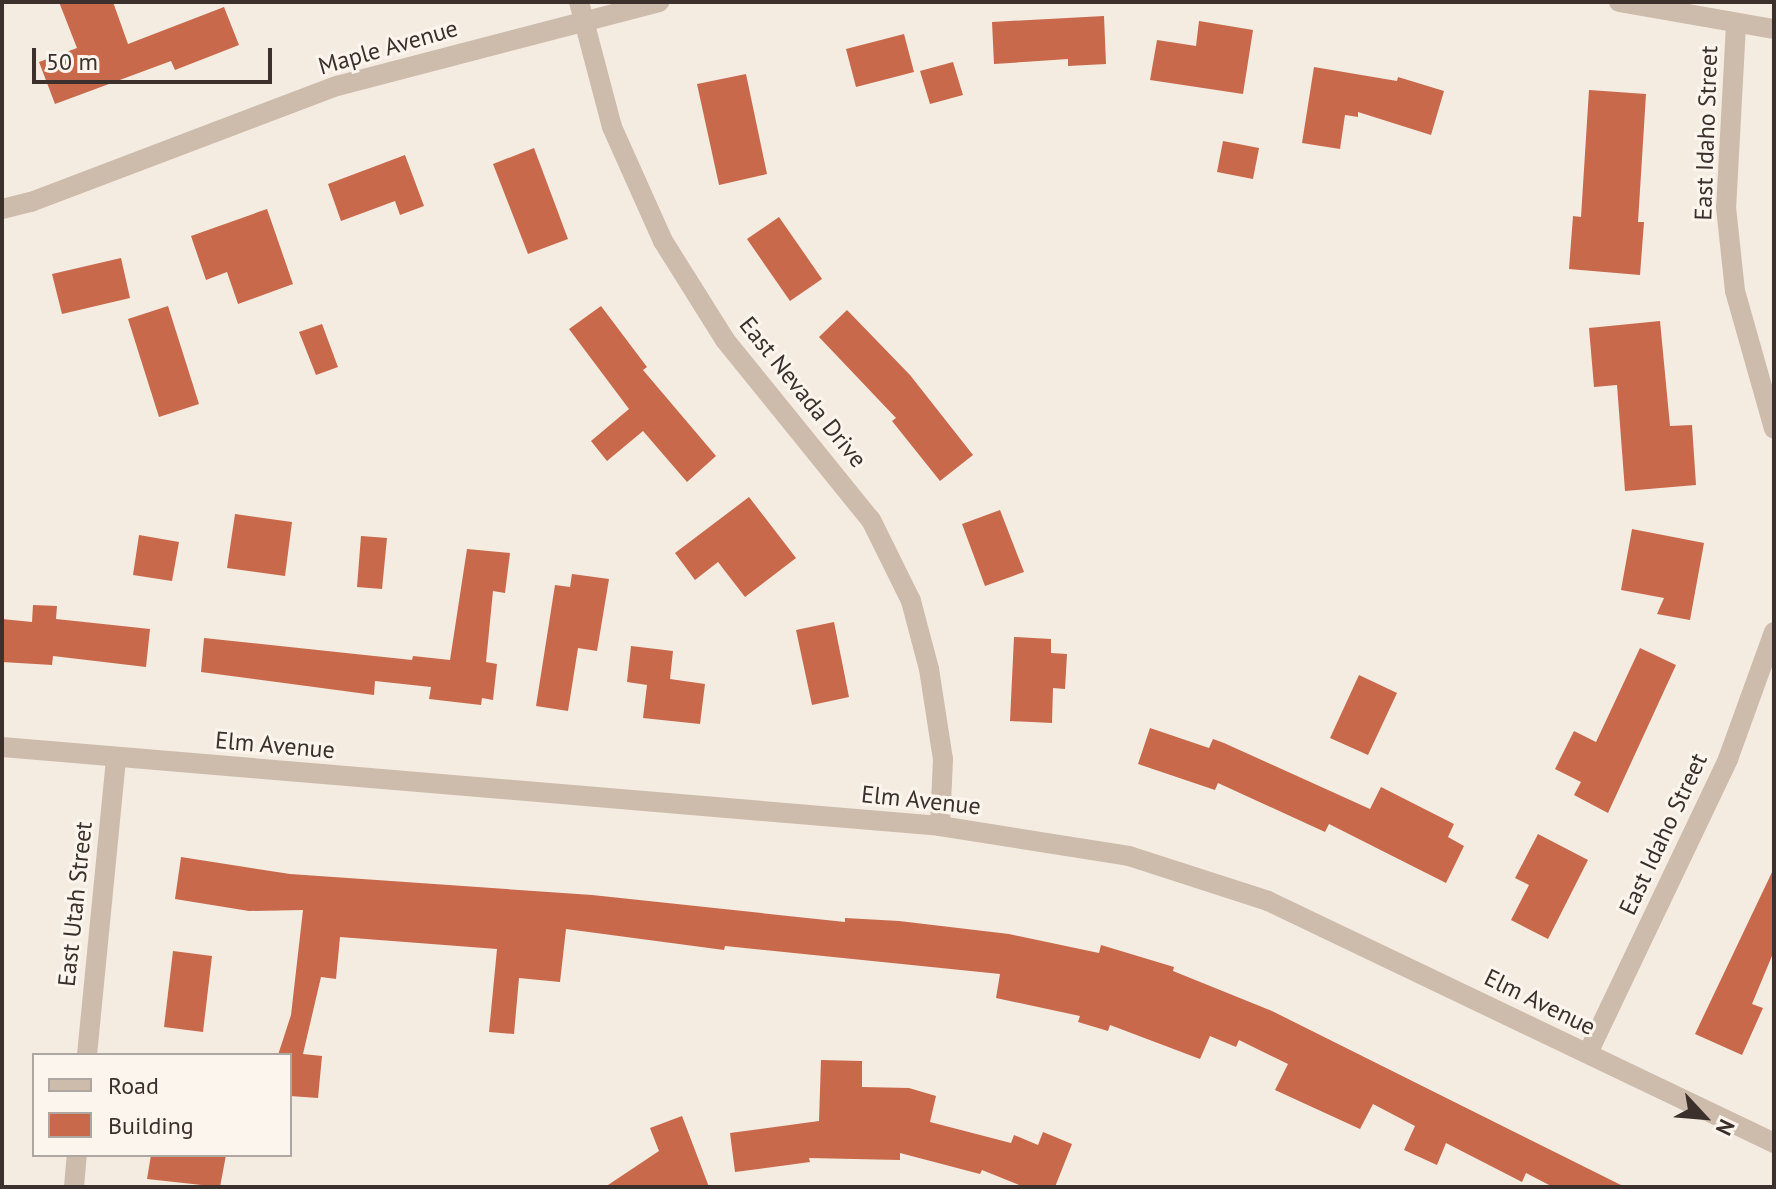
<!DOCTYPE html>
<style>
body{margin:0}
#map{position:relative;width:1776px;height:1189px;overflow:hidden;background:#f4ebe1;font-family:"PT Sans",sans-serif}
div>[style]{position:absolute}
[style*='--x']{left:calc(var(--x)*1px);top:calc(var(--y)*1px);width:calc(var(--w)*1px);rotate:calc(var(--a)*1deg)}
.building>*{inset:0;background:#c8694b}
.minor>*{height:20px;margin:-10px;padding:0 10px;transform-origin:10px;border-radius:10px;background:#cdbbac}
.tertiary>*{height:20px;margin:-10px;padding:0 10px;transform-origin:10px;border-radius:10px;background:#cdbbac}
span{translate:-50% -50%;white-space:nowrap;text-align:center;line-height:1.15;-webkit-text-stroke:6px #fbf5ee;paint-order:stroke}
.street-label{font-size:24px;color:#3b302b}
.frame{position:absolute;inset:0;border:4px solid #3b302b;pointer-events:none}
.legend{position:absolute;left:32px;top:1053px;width:260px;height:104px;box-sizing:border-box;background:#fbf5ee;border:2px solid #aea6a0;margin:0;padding:10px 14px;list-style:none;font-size:24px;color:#3b302b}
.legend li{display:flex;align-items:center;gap:16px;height:40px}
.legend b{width:40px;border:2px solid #aea6a0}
.north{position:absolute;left:1664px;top:1077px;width:80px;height:80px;-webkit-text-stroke:6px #fbf5ee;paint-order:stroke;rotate:116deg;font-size:22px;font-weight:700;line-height:32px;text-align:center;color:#3b302b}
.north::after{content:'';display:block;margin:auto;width:28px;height:36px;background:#3b302b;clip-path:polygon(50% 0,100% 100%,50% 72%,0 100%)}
.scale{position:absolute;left:32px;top:48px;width:240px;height:36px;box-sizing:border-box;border:4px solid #3b302b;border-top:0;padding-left:10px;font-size:24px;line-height:28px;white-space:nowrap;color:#3b302b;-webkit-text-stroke:6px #fbf5ee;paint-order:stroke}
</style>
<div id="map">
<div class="building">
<i style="clip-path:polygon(59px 2px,113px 2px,128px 44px,224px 7px,239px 45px,175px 70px,171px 61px,55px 104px,39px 62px,77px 48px)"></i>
<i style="clip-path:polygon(1104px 16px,1106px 64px,1068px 66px,1068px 59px,994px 64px,992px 22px)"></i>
<i style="clip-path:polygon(1199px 21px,1253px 30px,1243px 94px,1150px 80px,1157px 40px,1196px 46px)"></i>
<i style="clip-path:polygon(904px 34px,914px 72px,856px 87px,846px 49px)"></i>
<i style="clip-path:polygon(953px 62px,963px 95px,930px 104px,920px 71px)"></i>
<i style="clip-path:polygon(1314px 67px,1397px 81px,1398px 77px,1444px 91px,1431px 135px,1358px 112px,1358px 117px,1345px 115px,1340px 149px,1302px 143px)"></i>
<i style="clip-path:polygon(746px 74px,767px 174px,719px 185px,697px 84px)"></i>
<i style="clip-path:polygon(1589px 90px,1646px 94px,1638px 222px,1644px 222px,1640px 275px,1569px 269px,1573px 216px,1581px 217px)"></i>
<i style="clip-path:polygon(1223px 141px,1259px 148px,1253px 179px,1217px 172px)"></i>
<i style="clip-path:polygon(534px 148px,568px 239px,528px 254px,493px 164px)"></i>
<i style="clip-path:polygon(405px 155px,424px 206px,400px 215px,395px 201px,341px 221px,328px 184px)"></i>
<i style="clip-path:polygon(267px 209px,293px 284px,238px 304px,227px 272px,206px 280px,191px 236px)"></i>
<i style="clip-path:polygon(779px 217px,822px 279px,790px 301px,747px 239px)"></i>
<i style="clip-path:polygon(121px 258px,130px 298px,62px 314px,52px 274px)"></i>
<i style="clip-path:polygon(168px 306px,199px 404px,159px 417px,128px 319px)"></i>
<i style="clip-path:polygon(601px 306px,647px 367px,643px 370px,716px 456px,687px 482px,643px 431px,607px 461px,591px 441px,629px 409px,569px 329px)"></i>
<i style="clip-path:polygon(847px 310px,910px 375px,973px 455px,940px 481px,892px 421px,896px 418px,819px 337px)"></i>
<i style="clip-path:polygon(1660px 321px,1670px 426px,1692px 425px,1696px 485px,1625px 491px,1617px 385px,1594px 387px,1589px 328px)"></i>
<i style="clip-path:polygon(322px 324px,338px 367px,316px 375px,299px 332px)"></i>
<i style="clip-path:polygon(749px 497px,796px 558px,745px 597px,718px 562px,695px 580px,675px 553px)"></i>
<i style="clip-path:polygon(1000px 510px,1024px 572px,985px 586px,962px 524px)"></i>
<i style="clip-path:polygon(235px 514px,292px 522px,285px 576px,227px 568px)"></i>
<i style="clip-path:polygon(1632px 529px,1704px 543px,1690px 620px,1657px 614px,1664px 598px,1621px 590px)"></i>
<i style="clip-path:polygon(139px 535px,179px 542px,172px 581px,133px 575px)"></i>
<i style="clip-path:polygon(361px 536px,387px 538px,382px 589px,357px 587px)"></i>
<i style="clip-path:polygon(467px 549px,510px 553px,505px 593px,493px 591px,486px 662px,497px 664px,493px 700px,482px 698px,481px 705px,429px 699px,431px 687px,375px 681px,374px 695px,201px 672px,204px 638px,412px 660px,413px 656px,450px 660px)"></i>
<i style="clip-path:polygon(572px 574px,609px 579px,597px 651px,578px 648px,568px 711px,536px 706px,555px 585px,570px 587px)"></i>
<i style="clip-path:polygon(33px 605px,57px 606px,56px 619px,150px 629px,146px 667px,53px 656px,52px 665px,2px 662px,2px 619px,32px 622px)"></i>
<i style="clip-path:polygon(834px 622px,849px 697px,812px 705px,796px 630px)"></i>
<i style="clip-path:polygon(1014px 637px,1051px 639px,1051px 653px,1067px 654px,1065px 689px,1053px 688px,1052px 723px,1010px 721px)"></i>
<i style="clip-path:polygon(631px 646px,673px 651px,670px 679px,705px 684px,700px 724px,643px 718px,647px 685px,627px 682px)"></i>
<i style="clip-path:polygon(1640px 648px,1676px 665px,1608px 813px,1574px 795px,1581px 782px,1555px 769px,1574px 731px,1596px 742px)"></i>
<i style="clip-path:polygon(1359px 675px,1397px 693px,1368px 755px,1330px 738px)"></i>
<i style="clip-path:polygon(1150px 728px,1209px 748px,1213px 739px,1224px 743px,1370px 809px,1381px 787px,1454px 824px,1448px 837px,1464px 846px,1446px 883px,1329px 824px,1325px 832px,1218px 783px,1215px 790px,1138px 764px)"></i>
<i style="clip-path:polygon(1538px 834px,1588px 860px,1548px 939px,1511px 920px,1529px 885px,1515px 878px)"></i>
<i style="clip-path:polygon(181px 857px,290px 874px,592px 895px,845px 922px,845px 918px,899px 921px,1009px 934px,1099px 953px,1101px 945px,1174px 967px,1173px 971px,1272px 1011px,1625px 1187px,1553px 1187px,1526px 1173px,1522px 1182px,1446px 1143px,1437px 1165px,1404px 1150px,1415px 1126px,1373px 1104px,1360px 1129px,1275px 1090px,1288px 1064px,1239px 1040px,1236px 1047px,1210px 1036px,1200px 1059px,1110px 1025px,1108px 1031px,1078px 1022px,1080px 1016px,996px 998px,1000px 974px,725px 946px,724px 950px,566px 929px,560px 982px,519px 978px,514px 1034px,489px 1032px,497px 949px,340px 937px,336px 979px,321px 977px,303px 1054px,322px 1056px,318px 1098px,290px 1096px,290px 1055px,278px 1055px,291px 1015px,303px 910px,249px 911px,175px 899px)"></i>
<i style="clip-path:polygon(1774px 868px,1774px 951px,1752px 1004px,1763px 1008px,1742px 1055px,1695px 1034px)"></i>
<i style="clip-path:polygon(173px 951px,212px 956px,203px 1032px,164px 1027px)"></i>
<i style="clip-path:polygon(821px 1060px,862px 1061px,862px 1087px,909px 1088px,936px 1096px,930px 1122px,1011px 1143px,1014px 1135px,1038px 1145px,1043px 1132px,1072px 1144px,1055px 1187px,1024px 1187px,982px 1170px,980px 1174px,900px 1153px,900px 1160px,809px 1158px,810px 1162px,735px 1172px,730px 1133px,819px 1121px)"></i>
<i style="clip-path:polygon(682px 1116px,709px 1187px,605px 1187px,659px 1151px,650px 1128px)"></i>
<i style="clip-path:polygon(151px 1155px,226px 1155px,220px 1187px,147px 1179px)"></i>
</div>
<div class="minor">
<i style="--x:579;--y:2;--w:129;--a:75.2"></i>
<i style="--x:612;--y:127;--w:125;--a:65.9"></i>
<i style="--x:663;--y:241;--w:117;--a:57.9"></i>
<i style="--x:725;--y:340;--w:232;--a:51"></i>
<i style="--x:871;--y:520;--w:90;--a:63.7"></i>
<i style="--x:911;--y:601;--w:70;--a:75.2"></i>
<i style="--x:929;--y:669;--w:91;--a:81.2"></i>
<i style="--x:943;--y:759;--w:67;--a:92.6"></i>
<i style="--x:1619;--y:2;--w:157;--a:9.9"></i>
<i style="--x:1736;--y:25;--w:182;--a:93.1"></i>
<i style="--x:1726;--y:207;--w:84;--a:83.9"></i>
<i style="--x:1735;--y:291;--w:143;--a:74.2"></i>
<i style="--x:2;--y:209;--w:30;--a:-14"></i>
<i style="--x:31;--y:202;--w:327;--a:-20.8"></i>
<i style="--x:337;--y:86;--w:333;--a:-14.6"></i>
<i style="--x:1588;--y:1053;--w:326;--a:-64.5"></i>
<i style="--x:1728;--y:759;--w:135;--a:-70.1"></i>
<i style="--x:87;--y:1055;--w:299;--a:-84.4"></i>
<i style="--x:74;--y:1187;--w:32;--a:-85"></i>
</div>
<div class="tertiary">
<i style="--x:2;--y:747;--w:941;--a:4.81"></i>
<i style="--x:940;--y:826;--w:191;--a:9"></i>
<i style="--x:1129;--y:856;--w:146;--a:17.9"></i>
<i style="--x:1268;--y:901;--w:561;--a:25.56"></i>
</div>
<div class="street-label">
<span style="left:388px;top:47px;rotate:-16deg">Maple Avenue</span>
<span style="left:1706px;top:133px;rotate:-88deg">East Idaho Street</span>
<span style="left:803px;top:392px;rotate:51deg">East Nevada Drive</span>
<span style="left:275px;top:745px;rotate:5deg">Elm Avenue</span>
<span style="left:921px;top:800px;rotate:6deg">Elm Avenue</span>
<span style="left:1663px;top:834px;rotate:-65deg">East Idaho Street</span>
<span style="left:75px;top:904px;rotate:-84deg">East Utah Street</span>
<span style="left:1540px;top:1002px;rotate:26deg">Elm Avenue</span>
</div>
<div class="frame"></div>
<ul class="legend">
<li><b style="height:10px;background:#cdbbac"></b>Road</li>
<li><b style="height:22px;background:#c8694b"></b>Building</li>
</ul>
<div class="north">N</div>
<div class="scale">50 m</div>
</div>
